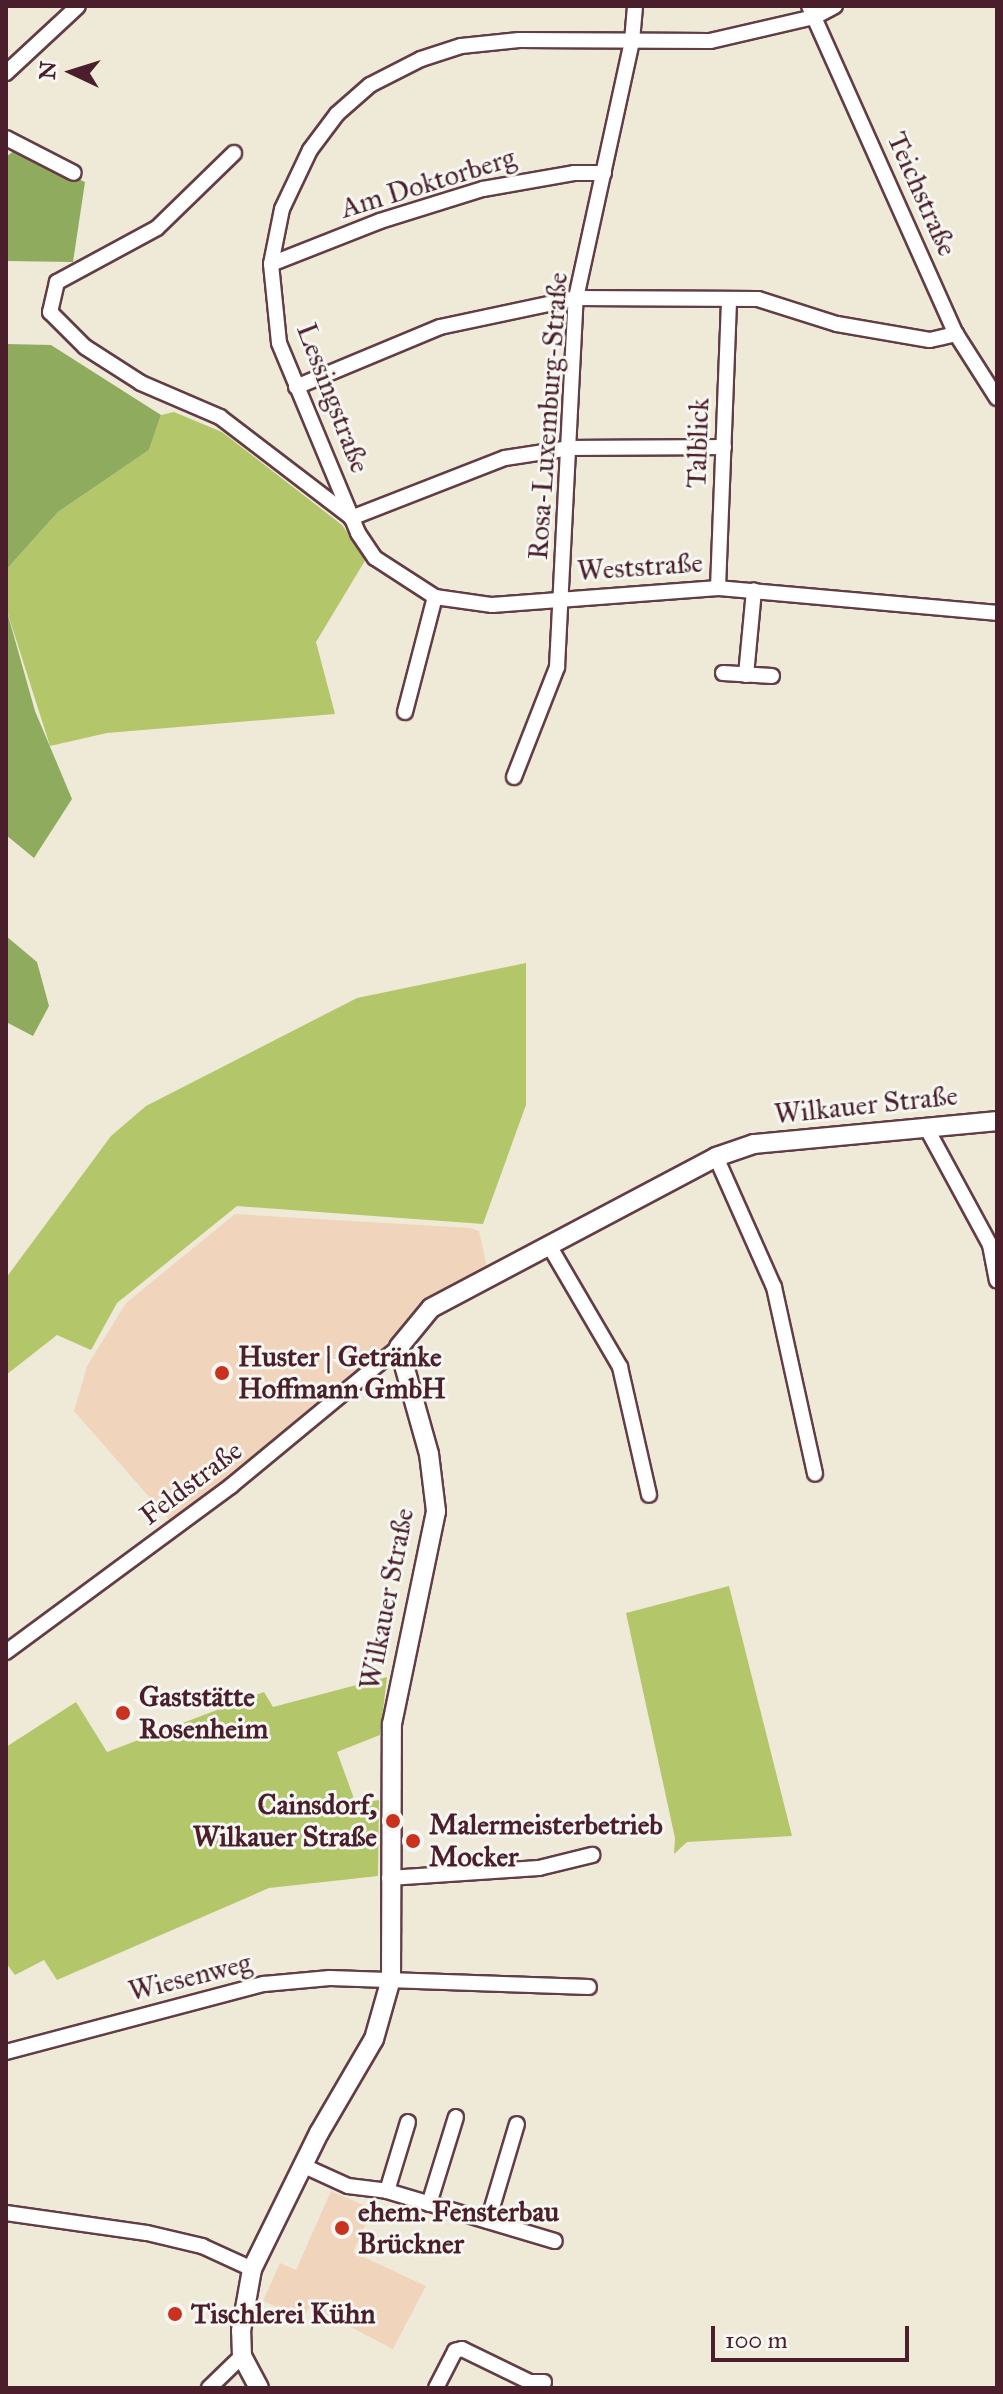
<!DOCTYPE html>
<meta charset="utf-8">
<style>
body{margin:0}
#map{position:relative;width:1003px;height:2394px;overflow:hidden;background:#efead7;font-family:"IM FELL Great Primer",serif}
div>[style]{position:absolute}
[style*='--x']{left:calc(var(--x)*1px);top:calc(var(--y)*1px);width:calc(var(--w)*1px);rotate:calc(var(--a)*1deg)}
.built>*{inset:0;background:#f0d5bc}
.green>*{inset:0;background:#b4c66a}
.forest>*{inset:0;background:#8fab5e}
.roads{filter:drop-shadow(2px 0 #633d45) drop-shadow(-2px 0 #633d45) drop-shadow(0 2px #633d45) drop-shadow(0 -2px #633d45)}
.street>*{height:14px;margin:-7px;padding:0 7px;transform-origin:7px;border-radius:7px;background:#fff}
.secondary>*{height:18px;margin:-9px;padding:0 9px;transform-origin:9px;border-radius:9px;background:#fff}
.dots>*{width:22px;height:22px;translate:-50% -50%;box-sizing:border-box;border:4px solid #f6f6f2;border-radius:50%}
span{translate:-50% -50%;white-space:nowrap;text-align:center;line-height:1.15;-webkit-text-stroke:6px #f6f6f2;paint-order:stroke}
.street-label{font-size:28px;color:#4a1f2b}
.poi-label{font-size:28px;color:#4a1f2b;font-weight:700}
.left{translate:0 -50%;text-align:left}
.right{translate:-100% -50%;text-align:right}
.frame{position:absolute;inset:0;border:8px solid #4a1f2b;pointer-events:none}
.north{position:absolute;left:32px;top:32px;width:80px;height:80px;-webkit-text-stroke:6px #f6f6f2;paint-order:stroke;rotate:274deg;font-size:22px;font-weight:700;line-height:32px;text-align:center;color:#4a1f2b}
.north::after{content:'';display:block;margin:auto;width:28px;height:36px;background:#4a1f2b;clip-path:polygon(50% 0,100% 100%,50% 72%,0 100%)}
.scale{position:absolute;left:711px;top:2326px;width:198px;height:36px;box-sizing:border-box;border:4px solid #4a1f2b;border-top:0;padding-left:10px;font-size:24px;line-height:28px;white-space:nowrap;color:#4a1f2b;-webkit-text-stroke:6px #f6f6f2;paint-order:stroke}
</style>
<div id="map">
<div class="built">
<i style="clip-path:polygon(235px 1214px,471px 1228px,479px 1231px,487px 1267px,435px 1293px,351px 1381px,171px 1522px,74px 1411px,87px 1366px,126px 1303px)"></i>
<i style="clip-path:polygon(331px 2191px,373px 2209px,353px 2252px,426px 2286px,393px 2349px,310px 2306px,303px 2318px,263px 2301px,280px 2263px,296px 2270px)"></i>
</div>
<div class="green">
<i style="clip-path:polygon(174px 412px,222px 432px,342px 525px,366px 559px,316px 642px,335px 714px,107px 733px,50px 746px,6px 608px,6px 570px,58px 512px,149px 450px,161px 415px)"></i>
<i style="clip-path:polygon(526px 963px,526px 1105px,483px 1224px,237px 1206px,117px 1303px,91px 1350px,57px 1335px,6px 1375px,6px 1278px,111px 1136px,146px 1106px,357px 998px)"></i>
<i style="clip-path:polygon(729px 1586px,792px 1836px,687px 1842px,674px 1854px,675px 1838px,626px 1613px)"></i>
<i style="clip-path:polygon(387px 1677px,380px 1735px,337px 1752px,356px 1804px,379px 1800px,378px 1876px,269px 1888px,57px 1980px,44px 1960px,15px 1975px,6px 1963px,6px 1747px,76px 1702px,107px 1752px,264px 1692px,273px 1707px)"></i>
</div>
<div class="forest">
<i style="clip-path:polygon(15px 150px,85px 182px,73px 262px,6px 261px,6px 157px)"></i>
<i style="clip-path:polygon(6px 344px,51px 345px,161px 415px,149px 450px,58px 512px,6px 570px)"></i>
<i style="clip-path:polygon(6px 608px,35px 711px,72px 799px,34px 858px,6px 835px)"></i>
<i style="clip-path:polygon(6px 936px,37px 962px,49px 1006px,33px 1036px,6px 1022px)"></i>
</div>
<div class="roads">
<div class="street">
<i style="--x:809;--y:6;--w:359;--a:65.9"></i>
<i style="--x:956;--y:334;--w:76;--a:57.4"></i>
<i style="--x:835;--y:6;--w:24;--a:152"></i>
<i style="--x:814;--y:17;--w:107;--a:167"></i>
<i style="--x:710;--y:41;--w:191;--a:-179.7"></i>
<i style="--x:519;--y:40;--w:58;--a:174.1"></i>
<i style="--x:461;--y:46;--w:42;--a:162"></i>
<i style="--x:421;--y:59;--w:57;--a:153"></i>
<i style="--x:370;--y:85;--w:44;--a:138.7"></i>
<i style="--x:337;--y:114;--w:45;--a:126.9"></i>
<i style="--x:310;--y:150;--w:65;--a:115.4"></i>
<i style="--x:282;--y:209;--w:56;--a:101.3"></i>
<i style="--x:271;--y:264;--w:79;--a:84.2"></i>
<i style="--x:279;--y:343;--w:206;--a:67.4"></i>
<i style="--x:358;--y:533;--w:30;--a:56"></i>
<i style="--x:375;--y:558;--w:72;--a:33"></i>
<i style="--x:435;--y:597;--w:58;--a:8"></i>
<i style="--x:492;--y:605;--w:227;--a:-4.3"></i>
<i style="--x:718;--y:588;--w:280;--a:5.1"></i>
<i style="--x:6;--y:73;--w:98;--a:-42.9"></i>
<i style="--x:6;--y:138;--w:76;--a:27.2"></i>
<i style="--x:234;--y:153;--w:107;--a:135.8"></i>
<i style="--x:157;--y:228;--w:114;--a:151.6"></i>
<i style="--x:57;--y:282;--w:31;--a:103"></i>
<i style="--x:50;--y:312;--w:49;--a:45"></i>
<i style="--x:85;--y:347;--w:67;--a:32.7"></i>
<i style="--x:141;--y:383;--w:86;--a:23.3"></i>
<i style="--x:220;--y:417;--w:165;--a:37.4"></i>
<i style="--x:271;--y:264;--w:117;--a:-21.5"></i>
<i style="--x:380;--y:221;--w:108;--a:-17.3"></i>
<i style="--x:483;--y:189;--w:92;--a:-10"></i>
<i style="--x:574;--y:173;--w:30;--a:0"></i>
<i style="--x:296;--y:387;--w:156;--a:-22.6"></i>
<i style="--x:440;--y:327;--w:139;--a:-12"></i>
<i style="--x:576;--y:298;--w:182;--a:0.3"></i>
<i style="--x:758;--y:299;--w:83;--a:17.6"></i>
<i style="--x:837;--y:324;--w:94;--a:9.8"></i>
<i style="--x:930;--y:340;--w:27;--a:-13"></i>
<i style="--x:351;--y:518;--w:165;--a:-21.3"></i>
<i style="--x:505;--y:458;--w:66;--a:-8.7"></i>
<i style="--x:570;--y:448;--w:154;--a:-0.4"></i>
<i style="--x:718;--y:588;--w:289;--a:-87.8"></i>
<i style="--x:723;--y:673;--w:49;--a:3.5"></i>
<i style="--x:746;--y:675;--w:85;--a:-84.6"></i>
<i style="--x:405;--y:712;--w:119;--a:-75.4"></i>
<i style="--x:514;--y:777;--w:118;--a:-68.6"></i>
<i style="--x:557;--y:667;--w:369;--a:-87.1"></i>
<i style="--x:576;--y:298;--w:263;--a:-77.7"></i>
<i style="--x:632;--y:41;--w:35;--a:-85"></i>
<i style="--x:926;--y:1127;--w:134;--a:61.5"></i>
<i style="--x:990;--y:1245;--w:36;--a:79"></i>
<i style="--x:716;--y:1157;--w:142;--a:66"></i>
<i style="--x:774;--y:1287;--w:191;--a:77.6"></i>
<i style="--x:550;--y:1247;--w:139;--a:59.7"></i>
<i style="--x:620;--y:1367;--w:131;--a:77.2"></i>
<i style="--x:6;--y:1652;--w:280;--a:-36.4"></i>
<i style="--x:231;--y:1486;--w:218;--a:-39.6"></i>
<i style="--x:389;--y:1878;--w:150;--a:-3.8"></i>
<i style="--x:539;--y:1868;--w:55;--a:-13.8"></i>
<i style="--x:6;--y:2052;--w:267;--a:-14.8"></i>
<i style="--x:264;--y:1984;--w:66;--a:-5.2"></i>
<i style="--x:330;--y:1978;--w:259;--a:2"></i>
<i style="--x:304;--y:2166;--w:48;--a:24.4"></i>
<i style="--x:348;--y:2186;--w:39;--a:7"></i>
<i style="--x:387;--y:2191;--w:175;--a:16.6"></i>
<i style="--x:387;--y:2191;--w:72;--a:-73.1"></i>
<i style="--x:429;--y:2204;--w:91;--a:-72.8"></i>
<i style="--x:6;--y:2213;--w:142;--a:8.1"></i>
<i style="--x:147;--y:2233;--w:57;--a:13.3"></i>
<i style="--x:202;--y:2246;--w:55;--a:24.7"></i>
<i style="--x:488;--y:2221;--w:101;--a:-73.4"></i>
<i style="--x:209;--y:2388;--w:46;--a:-44.1"></i>
<i style="--x:436;--y:2388;--w:42;--a:-62.8"></i>
<i style="--x:455;--y:2351;--w:7;--a:-16"></i>
<i style="--x:462;--y:2349;--w:76;--a:25.9"></i>
<i style="--x:530;--y:2382;--w:14;--a:0"></i>
</div>
<div class="secondary">
<i style="--x:259;--y:2388;--w:36;--a:-118"></i>
<i style="--x:242;--y:2356;--w:25;--a:-92"></i>
<i style="--x:241;--y:2331;--w:63;--a:-79.9"></i>
<i style="--x:252;--y:2269;--w:152;--a:-63.8"></i>
<i style="--x:319;--y:2133;--w:109;--a:-59.7"></i>
<i style="--x:374;--y:2039;--w:62;--a:-74.2"></i>
<i style="--x:391;--y:1979;--w:255;--a:-89.8"></i>
<i style="--x:392;--y:1724;--w:217;--a:-78.3"></i>
<i style="--x:436;--y:1511;--w:57;--a:-97"></i>
<i style="--x:429;--y:1454;--w:111;--a:-105.7"></i>
<i style="--x:399;--y:1347;--w:50;--a:-50.6"></i>
<i style="--x:431;--y:1308;--w:323;--a:-27.9"></i>
<i style="--x:716;--y:1157;--w:40;--a:-18.9"></i>
<i style="--x:754;--y:1144;--w:244;--a:-5.4"></i>
</div>
</div>
<div class="dots">
<i style="left:222px;top:1373px;background:#c8321e"></i>
<i style="left:123px;top:1713px;background:#c8321e"></i>
<i style="left:393px;top:1821px;background:#c8321e"></i>
<i style="left:413px;top:1841px;background:#c8321e"></i>
<i style="left:342px;top:2228px;background:#c8321e"></i>
<i style="left:175px;top:2314px;background:#c8321e"></i>
</div>
<div class="street-label">
<span style="left:428px;top:183px;rotate:-17deg">Am Doktorberg</span>
<span style="left:922px;top:194px;rotate:66deg">Teichstraße</span>
<span style="left:333px;top:398px;rotate:69deg">Lessingstraße</span>
<span style="left:548px;top:416px;rotate:-86deg">Rosa-Luxemburg-Straße</span>
<span style="left:698px;top:443px;rotate:-88deg">Talblick</span>
<span style="left:640px;top:567px;rotate:-4deg">Weststraße</span>
<span style="left:866px;top:1105px;rotate:-6deg">Wilkauer Straße</span>
<span style="left:191px;top:1483px;rotate:-37deg">Feldstraße</span>
<span style="left:387px;top:1599px;rotate:-79deg">Wilkauer Straße</span>
<span style="left:190px;top:1977px;rotate:-14deg">Wiesenweg</span>
</div>
<div class="poi-label">
<span class="left" style="left:238px;top:1373px">Huster | Getränke<br>Hoffmann GmbH</span>
<span class="left" style="left:139px;top:1713px">Gaststätte<br>Rosenheim</span>
<span class="right" style="left:377px;top:1821px">Cainsdorf,<br>Wilkauer Straße</span>
<span class="left" style="left:429px;top:1841px">Malermeisterbetrieb<br>Mocker</span>
<span class="left" style="left:358px;top:2228px">ehem. Fensterbau<br>Brückner</span>
<span class="left" style="left:191px;top:2314px">Tischlerei Kühn</span>
</div>
<div class="frame"></div>
<div class="north">N</div>
<div class="scale">100 m</div>
</div>
